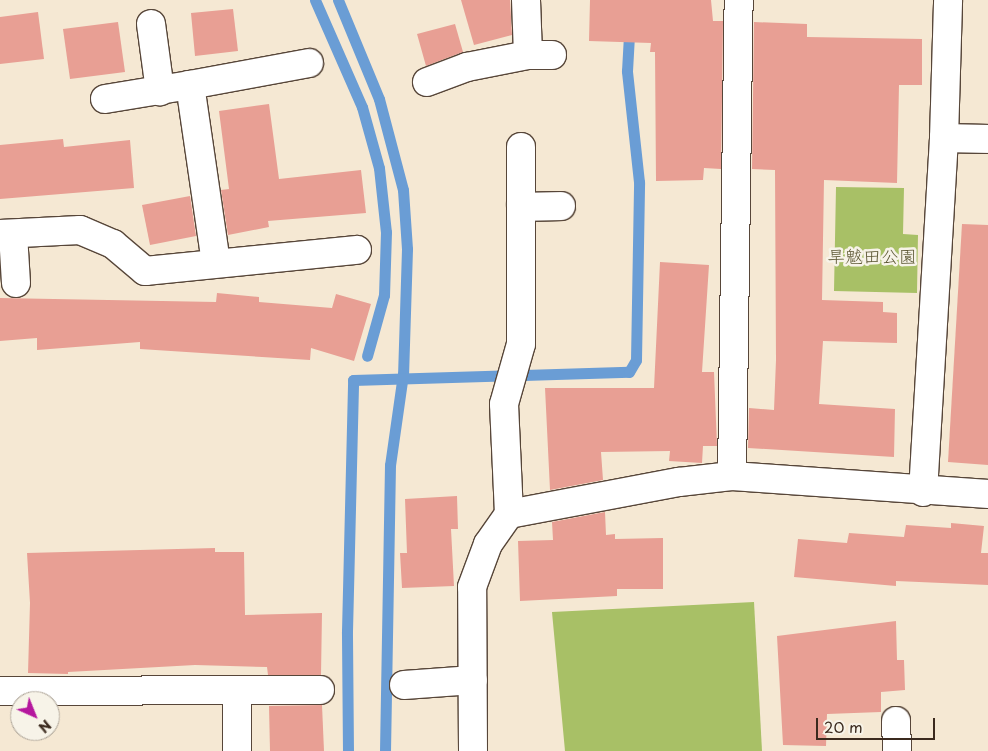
<!DOCTYPE html>
<meta charset="utf-8">
<style>
body{margin:0}
#map{position:relative;width:988px;height:751px;overflow:hidden;background:#f5e8d3;font-family:"Playpen Sans","Klee One",sans-serif}
div>[style]{position:absolute}
[style*='--x']{left:calc(var(--x)*1px);top:calc(var(--y)*1px);width:calc(var(--w)*1px);rotate:calc(var(--a)*1deg)}
.green>*{inset:0;background:#a8c066}
.stream>*{height:11px;margin:-5.5px;padding:0 5.5px;transform-origin:5.5px;border-radius:5.5px;background:#6a9dd5}
.building>*{inset:0;background:#e89f94}
.roads{filter:drop-shadow(1px 0 #574639) drop-shadow(-1px 0 #574639) drop-shadow(0 1px #574639) drop-shadow(0 -1px #574639)}
.minor>*{height:28px;margin:-14px;padding:0 14px;transform-origin:14px;border-radius:14px;background:#fff}
span{translate:-50% -50%;white-space:nowrap;text-align:center;line-height:1.15;-webkit-text-stroke:5px #f7f3e8;paint-order:stroke}
.park-label{font-size:18px;color:#5c5734}
.north{position:absolute;left:10px;top:691px;width:50px;height:50px;box-sizing:border-box;background:#f7f3e8;border:1px solid #aca397;border-radius:50%;rotate:136deg;font-size:14px;font-weight:700;line-height:20px;text-align:center;color:#3b2a1e}
.north::after{content:'';display:block;margin:auto;width:18px;height:22px;background:#b5179e;clip-path:polygon(50% 0,100% 100%,50% 72%,0 100%)}
.scale{position:absolute;left:816px;top:718px;width:119px;height:22px;box-sizing:border-box;border:2px solid #3b2a1e;border-top:0;padding-left:6px;font-size:15px;line-height:18px;white-space:nowrap;color:#3b2a1e;-webkit-text-stroke:4px #f7f3e8;paint-order:stroke}
</style>
<div id="map">
<div class="green">
<i style="clip-path:polygon(836px 187px,904px 188px,903px 234px,918px 235px,917px 293px,834px 291px)"></i>
<i style="clip-path:polygon(754px 602px,762px 751px,565px 751px,552px 612px)"></i>
</div>
<div class="stream">
<i style="--x:315;--y:0;--w:117;--a:66.3"></i>
<i style="--x:362;--y:107;--w:63;--a:74.4"></i>
<i style="--x:379;--y:168;--w:64;--a:83.8"></i>
<i style="--x:386;--y:232;--w:63;--a:91.8"></i>
<i style="--x:384;--y:295;--w:63;--a:105.6"></i>
<i style="--x:338;--y:0;--w:107;--a:67.5"></i>
<i style="--x:379;--y:99;--w:94;--a:75.2"></i>
<i style="--x:403;--y:190;--w:59;--a:86.1"></i>
<i style="--x:407;--y:249;--w:125;--a:91.8"></i>
<i style="--x:403;--y:374;--w:92;--a:98.1"></i>
<i style="--x:390;--y:465;--w:286;--a:91"></i>
<i style="--x:348;--y:751;--w:120;--a:-90.5"></i>
<i style="--x:347;--y:631;--w:251;--a:-88.6"></i>
<i style="--x:353;--y:380;--w:276;--a:-1.7"></i>
<i style="--x:629;--y:372;--w:14;--a:-60"></i>
<i style="--x:636;--y:360;--w:178;--a:-89"></i>
<i style="--x:639;--y:182;--w:112;--a:-96.2"></i>
<i style="--x:627;--y:71;--w:71;--a:-86.8"></i>
</div>
<div class="building">
<i style="clip-path:polygon(461px 0,510px 0,512px 35px,474px 45px)"></i>
<i style="clip-path:polygon(590px 0,711px 0,713px 21px,723px 21px,721px 169px,704px 168px,703px 180px,656px 181px,655px 52px,650px 52px,651px 43px,589px 41px)"></i>
<i style="clip-path:polygon(233px 9px,238px 51px,195px 56px,191px 13px)"></i>
<i style="clip-path:polygon(38px 12px,44px 59px,0 64px,0 17px)"></i>
<i style="clip-path:polygon(118px 22px,125px 72px,70px 79px,63px 29px)"></i>
<i style="clip-path:polygon(754px 22px,807px 24px,807px 37px,922px 39px,922px 85px,899px 85px,897px 183px,824px 180px,822px 300px,883px 302px,883px 312px,897px 313px,897px 343px,823px 341px,819px 404px,895px 409px,894px 457px,748px 448px,749px 408px,774px 410px,776px 360px,775px 170px,752px 169px)"></i>
<i style="clip-path:polygon(455px 24px,463px 52px,426px 66px,417px 34px)"></i>
<i style="clip-path:polygon(269px 104px,279px 179px,361px 170px,366px 213px,268px 221px,269px 227px,228px 235px,221px 190px,229px 189px,219px 111px)"></i>
<i style="clip-path:polygon(63px 139px,64px 147px,130px 140px,134px 188px,0 199px,0 145px)"></i>
<i style="clip-path:polygon(190px 196px,196px 236px,150px 245px,142px 205px)"></i>
<i style="clip-path:polygon(962px 224px,988px 225px,988px 465px,948px 462px)"></i>
<i style="clip-path:polygon(660px 262px,709px 265px,702px 372px,714px 372px,717px 446px,703px 446px,702px 463px,669px 461px,670px 451px,601px 452px,603px 480px,550px 490px,545px 388px,654px 388px)"></i>
<i style="clip-path:polygon(217px 293px,259px 297px,259px 302px,332px 308px,336px 294px,371px 304px,354px 361px,311px 348px,310px 360px,140px 349px,140px 342px,37px 350px,37px 338px,0 341px,0 298px,216px 302px)"></i>
<i style="clip-path:polygon(457px 496px,458px 529px,451px 529px,454px 586px,402px 588px,400px 553px,407px 553px,405px 499px)"></i>
<i style="clip-path:polygon(605px 512px,606px 535px,615px 534px,615px 539px,663px 538px,663px 589px,617px 589px,617px 596px,520px 601px,518px 541px,553px 540px,552px 522px)"></i>
<i style="clip-path:polygon(951px 523px,984px 526px,981px 553px,988px 553px,988px 585px,896px 581px,896px 586px,794px 577px,798px 539px,847px 543px,849px 533px,904px 537px,906px 525px,951px 528px)"></i>
<i style="clip-path:polygon(215px 548px,215px 552px,244px 552px,245px 615px,322px 613px,321px 675px,268px 675px,267px 667px,195px 665px,68px 672px,68px 674px,28px 673px,30px 603px,27px 553px)"></i>
<i style="clip-path:polygon(896px 621px,897px 660px,904px 660px,905px 690px,881px 692px,881px 712px,827px 714px,826px 746px,783px 745px,777px 636px)"></i>
<i style="clip-path:polygon(322px 705px,324px 751px,270px 751px,269px 706px)"></i>
</div>
<div class="roads">
<div class="minor">
<i style="--x:526;--y:0;--w:55;--a:87.9"></i>
<i style="--x:151;--y:24;--w:68;--a:82.3"></i>
<i style="--x:427;--y:82;--w:43;--a:-20.6"></i>
<i style="--x:467;--y:67;--w:62;--a:-11.1"></i>
<i style="--x:528;--y:55;--w:24;--a:0"></i>
<i style="--x:105;--y:99;--w:86;--a:-9.4"></i>
<i style="--x:944;--y:138;--w:44;--a:1.3"></i>
<i style="--x:521;--y:207;--w:40;--a:-1.4"></i>
<i style="--x:0;--y:234;--w:80;--a:-2.9"></i>
<i style="--x:80;--y:230;--w:36;--a:23"></i>
<i style="--x:113;--y:244;--w:42;--a:40.2"></i>
<i style="--x:145;--y:271;--w:213;--a:-5.7"></i>
<i style="--x:13;--y:234;--w:49;--a:86.5"></i>
<i style="--x:216;--y:263;--w:180;--a:-98.3"></i>
<i style="--x:190;--y:85;--w:121;--a:-10.5"></i>
<i style="--x:732;--y:476;--w:476;--a:-89.2"></i>
<i style="--x:923;--y:492;--w:355;--a:-86.6"></i>
<i style="--x:944;--y:138;--w:138;--a:-88.3"></i>
<i style="--x:509;--y:514;--w:110;--a:-92.6"></i>
<i style="--x:504;--y:404;--w:62;--a:-74.2"></i>
<i style="--x:521;--y:344;--w:197;--a:-90"></i>
<i style="--x:404;--y:685;--w:69;--a:-4.1"></i>
<i style="--x:237;--y:690;--w:61;--a:90"></i>
<i style="--x:0;--y:691;--w:320;--a:-0.2"></i>
<i style="--x:896;--y:721;--w:30;--a:88"></i>
<i style="--x:473;--y:751;--w:164;--a:-90.3"></i>
<i style="--x:472;--y:587;--w:46;--a:-69.6"></i>
<i style="--x:488;--y:544;--w:37;--a:-55"></i>
<i style="--x:509;--y:514;--w:173;--a:-10.7"></i>
<i style="--x:679;--y:482;--w:53;--a:-6.5"></i>
<i style="--x:732;--y:476;--w:257;--a:4"></i>
</div>
</div>
<div class="park-label">
<span style="left:872px;top:256px">旱魃田公園</span>
</div>
<div class="north">N</div>
<div class="scale">20 m</div>
</div>
